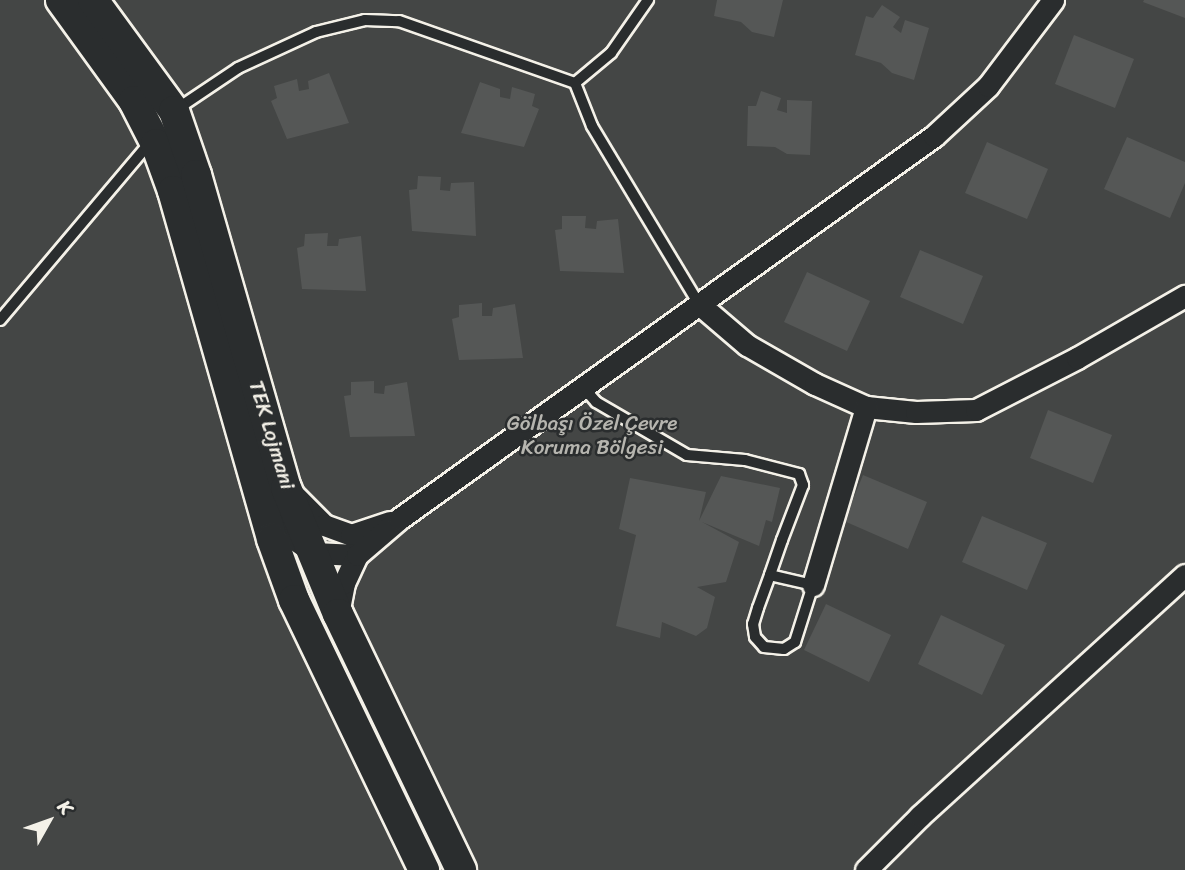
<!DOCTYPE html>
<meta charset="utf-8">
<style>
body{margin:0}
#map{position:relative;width:1185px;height:870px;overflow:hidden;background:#2a2d2e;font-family:Sriracha,sans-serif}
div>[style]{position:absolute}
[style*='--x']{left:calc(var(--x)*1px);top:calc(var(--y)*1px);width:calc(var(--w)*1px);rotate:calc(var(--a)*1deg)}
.green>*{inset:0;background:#444645}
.building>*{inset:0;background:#555756}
.roads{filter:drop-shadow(2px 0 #f4f1e8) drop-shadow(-2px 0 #f4f1e8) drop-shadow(0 2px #f4f1e8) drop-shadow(0 -2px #f4f1e8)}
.lane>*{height:10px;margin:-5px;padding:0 5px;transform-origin:5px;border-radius:5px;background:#2a2d2e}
.street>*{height:21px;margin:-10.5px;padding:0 10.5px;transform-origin:10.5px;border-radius:10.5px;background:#2a2d2e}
.secondary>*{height:30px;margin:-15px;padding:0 15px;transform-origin:15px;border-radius:15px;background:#2a2d2e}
span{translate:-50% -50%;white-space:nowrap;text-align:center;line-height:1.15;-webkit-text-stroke:5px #2a2d2e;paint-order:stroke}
.park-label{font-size:21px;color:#b6b5af}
.street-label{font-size:21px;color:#f4f1e8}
.north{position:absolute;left:14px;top:786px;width:70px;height:70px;-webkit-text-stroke:5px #2a2d2e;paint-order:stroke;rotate:50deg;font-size:19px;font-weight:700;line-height:28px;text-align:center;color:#f4f1e8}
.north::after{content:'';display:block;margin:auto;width:24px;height:32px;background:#f4f1e8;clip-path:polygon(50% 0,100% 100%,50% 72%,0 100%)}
</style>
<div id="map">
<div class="green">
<i style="clip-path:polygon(0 0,1185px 0,1185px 870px,0 870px)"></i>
</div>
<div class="building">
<i style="clip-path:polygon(717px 0,783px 0,774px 37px,752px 32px,741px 22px,714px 16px)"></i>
<i style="clip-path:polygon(1144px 0,1185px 0,1185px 18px,1143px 2px)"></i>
<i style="clip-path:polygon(882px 5px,900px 17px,893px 27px,901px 33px,905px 20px,929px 28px,914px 80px,892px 73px,881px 63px,855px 55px,866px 16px,873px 18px)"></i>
<i style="clip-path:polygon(1074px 35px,1134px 59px,1115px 108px,1055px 84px)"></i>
<i style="clip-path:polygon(329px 73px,349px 123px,287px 139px,271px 101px,277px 98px,274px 86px,297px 79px,299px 91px,309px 89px,308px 81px)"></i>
<i style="clip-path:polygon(480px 82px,500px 89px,500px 97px,510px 99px,512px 87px,535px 94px,532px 106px,539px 109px,524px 147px,461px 133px)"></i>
<i style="clip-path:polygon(761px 91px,781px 98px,777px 110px,787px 113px,787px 100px,812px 101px,810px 155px,787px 154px,775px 147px,747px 146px,748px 106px,756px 106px)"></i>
<i style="clip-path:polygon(1127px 137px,1185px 162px,1185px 183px,1170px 218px,1104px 189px)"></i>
<i style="clip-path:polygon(987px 142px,1048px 169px,1027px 219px,965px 193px)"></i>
<i style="clip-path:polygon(418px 176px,441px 177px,440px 190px,450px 191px,451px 183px,474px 182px,476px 236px,412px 231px,409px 190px,417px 189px)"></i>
<i style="clip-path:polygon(562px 216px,586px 216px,585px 228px,596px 229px,597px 221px,618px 219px,624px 273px,560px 271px,555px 230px,562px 229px)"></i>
<i style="clip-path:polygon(328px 233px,327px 246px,338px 246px,339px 239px,361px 236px,366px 291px,302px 289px,297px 248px,304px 246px,305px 234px)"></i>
<i style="clip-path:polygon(920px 250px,983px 276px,963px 324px,900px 297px)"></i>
<i style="clip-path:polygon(807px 272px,870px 301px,847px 351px,784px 322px)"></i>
<i style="clip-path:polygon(482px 303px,482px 316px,492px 316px,493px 308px,515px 304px,523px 358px,459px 360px,452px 319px,459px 317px,459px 305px)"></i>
<i style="clip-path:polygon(374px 381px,374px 393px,384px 394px,385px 386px,407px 382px,415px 436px,350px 437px,344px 396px,351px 395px,351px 382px)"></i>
<i style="clip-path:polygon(1048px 410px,1112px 435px,1093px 483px,1030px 458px)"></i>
<i style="clip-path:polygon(863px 475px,927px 502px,908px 549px,844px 521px)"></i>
<i style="clip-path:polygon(721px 476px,780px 488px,772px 522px,766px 520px,759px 546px,702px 522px,739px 542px,726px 582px,697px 587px,715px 597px,707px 628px,696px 636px,662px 622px,660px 638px,616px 626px,636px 535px,619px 529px,630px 478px,706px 492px,699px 521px)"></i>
<i style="clip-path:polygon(982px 516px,1047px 543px,1027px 590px,962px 562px)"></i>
<i style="clip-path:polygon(826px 604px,891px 635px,869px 682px,804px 650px)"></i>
<i style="clip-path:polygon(941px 615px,1005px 645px,982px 695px,918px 664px)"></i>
</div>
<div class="roads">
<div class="lane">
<i style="--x:575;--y:83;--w:47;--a:-39.8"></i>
<i style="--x:611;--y:53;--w:65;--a:-55.1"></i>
<i style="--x:177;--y:109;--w:73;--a:-33.9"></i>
<i style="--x:238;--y:68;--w:86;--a:-24.8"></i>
<i style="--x:316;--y:32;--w:50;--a:-13.8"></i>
<i style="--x:365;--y:20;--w:34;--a:2"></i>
<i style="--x:399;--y:21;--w:187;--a:19.4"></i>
<i style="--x:575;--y:83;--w:46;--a:68.4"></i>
<i style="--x:592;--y:126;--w:208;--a:59"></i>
<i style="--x:0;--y:320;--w:234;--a:-49.8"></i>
<i style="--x:583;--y:387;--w:20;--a:49"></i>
<i style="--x:596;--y:402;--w:105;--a:30.2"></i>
<i style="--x:687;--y:455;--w:58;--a:4.9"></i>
<i style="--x:745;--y:460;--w:56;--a:14.5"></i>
<i style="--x:799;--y:474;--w:12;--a:70"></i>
<i style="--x:803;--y:485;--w:59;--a:110.9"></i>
<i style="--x:782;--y:540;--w:37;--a:109"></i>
<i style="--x:770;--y:575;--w:35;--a:110"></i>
<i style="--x:758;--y:608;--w:17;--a:107"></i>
<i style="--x:753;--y:624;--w:13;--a:81"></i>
<i style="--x:755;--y:637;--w:13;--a:48"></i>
<i style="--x:764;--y:647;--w:20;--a:6"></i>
<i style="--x:784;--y:649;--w:13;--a:-32"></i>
<i style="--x:795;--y:642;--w:60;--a:-72.5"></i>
<i style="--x:813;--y:585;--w:44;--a:-166.9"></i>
</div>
<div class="street">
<i style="--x:699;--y:304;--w:63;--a:40.5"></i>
<i style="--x:747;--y:345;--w:78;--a:29.8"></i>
<i style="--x:815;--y:384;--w:56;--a:24.3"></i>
<i style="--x:866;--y:407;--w:50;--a:5.7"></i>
<i style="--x:916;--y:412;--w:60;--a:-1.9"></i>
<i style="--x:976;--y:410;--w:114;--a:-27.2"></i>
<i style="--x:1077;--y:358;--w:125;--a:-29.9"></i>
<i style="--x:292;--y:493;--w:45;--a:45"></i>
<i style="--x:324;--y:525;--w:29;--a:20"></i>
<i style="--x:351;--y:535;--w:41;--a:-18.4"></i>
<i style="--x:267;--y:500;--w:47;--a:55.3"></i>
<i style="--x:294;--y:539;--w:24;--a:36"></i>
<i style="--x:313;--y:553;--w:44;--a:2.6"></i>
<i style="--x:813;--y:585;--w:186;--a:-73.4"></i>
<i style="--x:338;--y:614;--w:32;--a:-79"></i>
<i style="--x:344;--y:583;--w:31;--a:-65"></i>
<i style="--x:357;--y:555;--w:55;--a:-40.6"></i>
<i style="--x:399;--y:519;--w:658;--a:-35.6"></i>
<i style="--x:934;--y:136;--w:74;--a:-42.8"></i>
<i style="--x:988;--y:86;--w:108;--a:-52.9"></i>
<i style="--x:866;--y:870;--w:76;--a:-45"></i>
<i style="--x:920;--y:816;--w:358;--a:-42.3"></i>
</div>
<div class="secondary">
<i style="--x:61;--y:0;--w:125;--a:54.1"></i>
<i style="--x:134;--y:101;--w:48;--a:62.9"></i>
<i style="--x:156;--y:144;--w:50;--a:70.1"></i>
<i style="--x:173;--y:191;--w:362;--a:74.1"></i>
<i style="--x:272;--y:539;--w:65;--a:70.2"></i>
<i style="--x:294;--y:600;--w:300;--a:64.3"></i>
<i style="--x:93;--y:0;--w:137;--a:53.9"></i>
<i style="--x:174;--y:111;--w:68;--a:71"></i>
<i style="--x:196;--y:175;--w:326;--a:74"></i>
<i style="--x:286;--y:488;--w:136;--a:67.6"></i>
<i style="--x:338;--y:614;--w:284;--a:64.3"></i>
</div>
</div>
<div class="park-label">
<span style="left:592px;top:435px">Gölbaşı Özel Çevre<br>Koruma Bölgesi</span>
</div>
<div class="street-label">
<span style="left:272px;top:435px;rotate:73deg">TEK Lojmani</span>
</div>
<div class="north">K</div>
</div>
